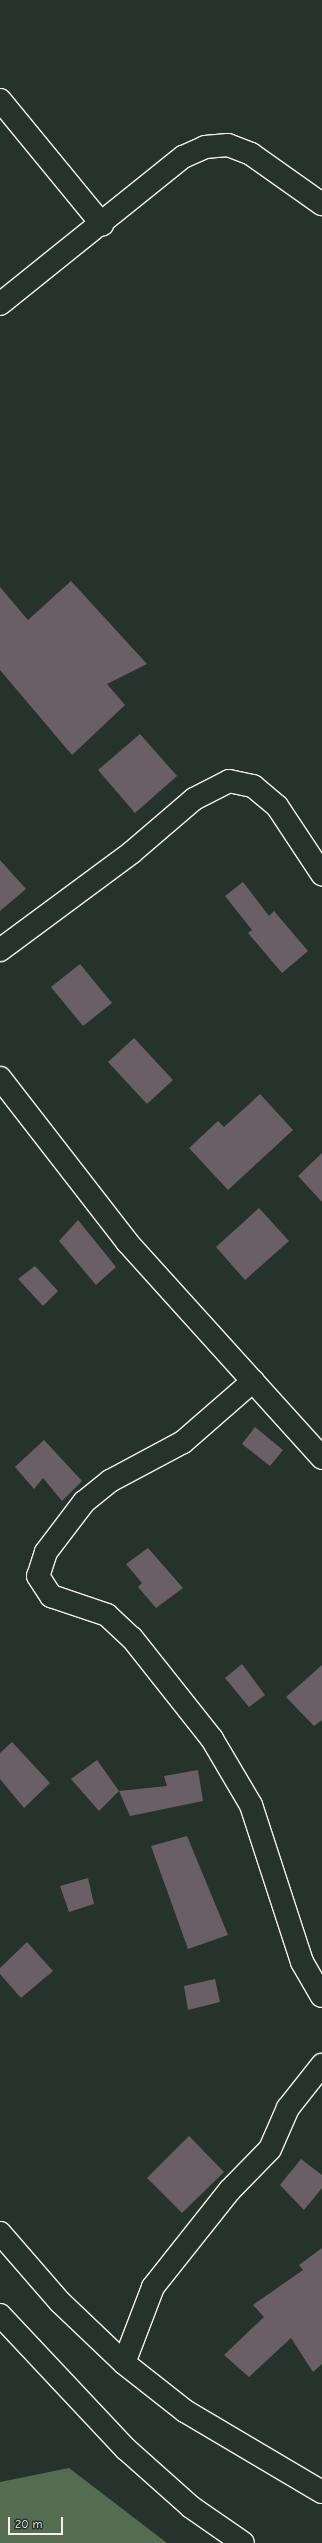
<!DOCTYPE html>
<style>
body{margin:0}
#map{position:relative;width:322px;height:2543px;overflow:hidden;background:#26332d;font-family:"Comic Neue",sans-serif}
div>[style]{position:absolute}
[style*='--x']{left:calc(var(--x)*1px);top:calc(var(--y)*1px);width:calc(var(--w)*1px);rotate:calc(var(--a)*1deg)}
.green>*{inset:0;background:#566c51}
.building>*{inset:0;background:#6a5f64}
.roads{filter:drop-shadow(1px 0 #f4f1e8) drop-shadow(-1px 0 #f4f1e8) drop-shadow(0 1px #f4f1e8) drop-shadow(0 -1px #f4f1e8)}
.minor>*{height:22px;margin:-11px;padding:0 11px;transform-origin:11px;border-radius:11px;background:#26332d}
span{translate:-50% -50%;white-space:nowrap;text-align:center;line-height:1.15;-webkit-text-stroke:3px #26332d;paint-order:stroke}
.scale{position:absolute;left:8px;top:2517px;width:55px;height:18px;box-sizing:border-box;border:2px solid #f4f1e8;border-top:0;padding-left:5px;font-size:12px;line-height:14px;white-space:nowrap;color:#f4f1e8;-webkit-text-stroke:3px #26332d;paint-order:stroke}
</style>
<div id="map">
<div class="green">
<i style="clip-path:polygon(69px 2468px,167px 2543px,0 2543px,0 2482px)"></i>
</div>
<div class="building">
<i style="clip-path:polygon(71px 581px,147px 664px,107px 684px,125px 705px,72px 755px,0 670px,0 587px,28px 620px)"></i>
<i style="clip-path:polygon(140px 734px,177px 776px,135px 813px,98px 770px)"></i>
<i style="clip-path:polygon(0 860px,26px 889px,0 911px)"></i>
<i style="clip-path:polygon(243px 882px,269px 916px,274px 911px,308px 951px,282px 973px,248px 933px,252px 930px,225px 896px)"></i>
<i style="clip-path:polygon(80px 964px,112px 1003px,83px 1026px,51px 987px)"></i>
<i style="clip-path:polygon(134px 1038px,173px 1080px,147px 1104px,108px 1062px)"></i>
<i style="clip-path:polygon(260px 1094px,293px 1130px,228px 1190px,189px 1148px,218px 1121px,224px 1127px)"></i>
<i style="clip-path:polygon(322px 1153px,322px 1202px,298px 1176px)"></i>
<i style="clip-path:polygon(259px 1208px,289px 1241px,245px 1280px,216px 1247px)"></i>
<i style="clip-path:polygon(78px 1220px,116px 1267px,96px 1285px,59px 1241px)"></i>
<i style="clip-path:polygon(35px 1266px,58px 1291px,43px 1306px,18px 1279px)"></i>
<i style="clip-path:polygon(255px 1427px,283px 1450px,270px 1466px,242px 1444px)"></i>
<i style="clip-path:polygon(44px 1440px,82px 1481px,62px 1501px,43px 1478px,34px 1489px,15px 1467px)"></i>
<i style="clip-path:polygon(148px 1548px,183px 1588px,156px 1608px,138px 1587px,142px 1583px,126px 1564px)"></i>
<i style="clip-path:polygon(242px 1664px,265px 1695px,249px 1707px,225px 1678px)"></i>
<i style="clip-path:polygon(322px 1665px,322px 1720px,314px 1726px,286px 1697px)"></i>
<i style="clip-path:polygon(12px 1742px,50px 1783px,24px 1808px,0 1779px,0 1753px)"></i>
<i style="clip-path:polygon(97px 1760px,119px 1791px,99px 1811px,71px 1779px)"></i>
<i style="clip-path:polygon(198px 1770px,203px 1801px,130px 1816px,119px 1791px,167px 1786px,164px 1776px)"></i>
<i style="clip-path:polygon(187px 1836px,228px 1935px,188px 1949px,151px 1846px)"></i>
<i style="clip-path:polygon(88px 1878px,94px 1904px,69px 1912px,60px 1886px)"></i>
<i style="clip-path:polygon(27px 1942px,53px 1971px,21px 1998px,0 1974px,0 1968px)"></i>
<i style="clip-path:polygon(215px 1979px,220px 2002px,188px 2010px,184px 1986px)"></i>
<i style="clip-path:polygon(189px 2136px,224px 2172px,182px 2213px,147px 2178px)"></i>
<i style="clip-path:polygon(301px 2159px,322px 2175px,322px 2188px,304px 2210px,280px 2185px)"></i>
<i style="clip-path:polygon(322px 2248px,322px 2364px,313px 2372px,291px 2338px,249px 2377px,224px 2355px,264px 2317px,253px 2305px,303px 2270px,299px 2265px)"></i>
</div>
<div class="roads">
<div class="minor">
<i style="--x:0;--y:100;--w:161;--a:50.6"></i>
<i style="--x:0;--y:304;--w:235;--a:-38.8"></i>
<i style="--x:183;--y:157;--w:24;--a:-24"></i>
<i style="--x:205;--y:147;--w:23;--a:-5"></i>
<i style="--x:228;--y:145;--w:25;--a:21"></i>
<i style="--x:251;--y:154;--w:87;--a:35.2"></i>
<i style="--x:0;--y:950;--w:163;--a:-36.5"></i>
<i style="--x:131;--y:853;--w:83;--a:-40.6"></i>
<i style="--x:194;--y:799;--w:39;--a:-27"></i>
<i style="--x:229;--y:781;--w:25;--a:12"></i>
<i style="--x:253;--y:786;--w:31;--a:40"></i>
<i style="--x:277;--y:806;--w:82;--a:56.5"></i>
<i style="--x:0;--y:1078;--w:207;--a:52.2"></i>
<i style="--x:127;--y:1242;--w:291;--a:47.9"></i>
<i style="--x:253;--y:1381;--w:93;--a:138.9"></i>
<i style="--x:183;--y:1442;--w:83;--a:151.9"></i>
<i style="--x:110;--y:1481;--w:33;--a:141"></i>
<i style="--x:84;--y:1502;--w:63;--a:127.2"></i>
<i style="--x:46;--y:1552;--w:25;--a:108"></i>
<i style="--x:38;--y:1576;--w:24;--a:57"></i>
<i style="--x:51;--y:1596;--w:59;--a:18.7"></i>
<i style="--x:107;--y:1615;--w:34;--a:43"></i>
<i style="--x:132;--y:1638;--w:129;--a:51.6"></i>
<i style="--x:212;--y:1739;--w:77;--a:59.4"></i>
<i style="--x:251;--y:1805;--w:165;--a:72"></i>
<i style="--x:302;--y:1962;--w:39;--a:60"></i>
<i style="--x:0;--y:2233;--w:91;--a:49"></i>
<i style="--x:60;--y:2302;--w:88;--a:43.6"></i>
<i style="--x:124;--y:2363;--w:78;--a:38.2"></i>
<i style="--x:185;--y:2411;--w:159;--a:30.6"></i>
<i style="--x:0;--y:2315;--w:184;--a:46.8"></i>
<i style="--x:126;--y:2449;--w:87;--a:41.7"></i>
<i style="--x:191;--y:2507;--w:63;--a:34.7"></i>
<i style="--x:124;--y:2363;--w:81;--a:-69.1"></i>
<i style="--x:153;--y:2287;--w:124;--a:-51.6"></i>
<i style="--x:230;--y:2190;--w:57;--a:-45.7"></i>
<i style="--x:270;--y:2149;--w:45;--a:-66.3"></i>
<i style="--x:288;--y:2108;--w:55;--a:-51.7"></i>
</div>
</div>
<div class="scale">20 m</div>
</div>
